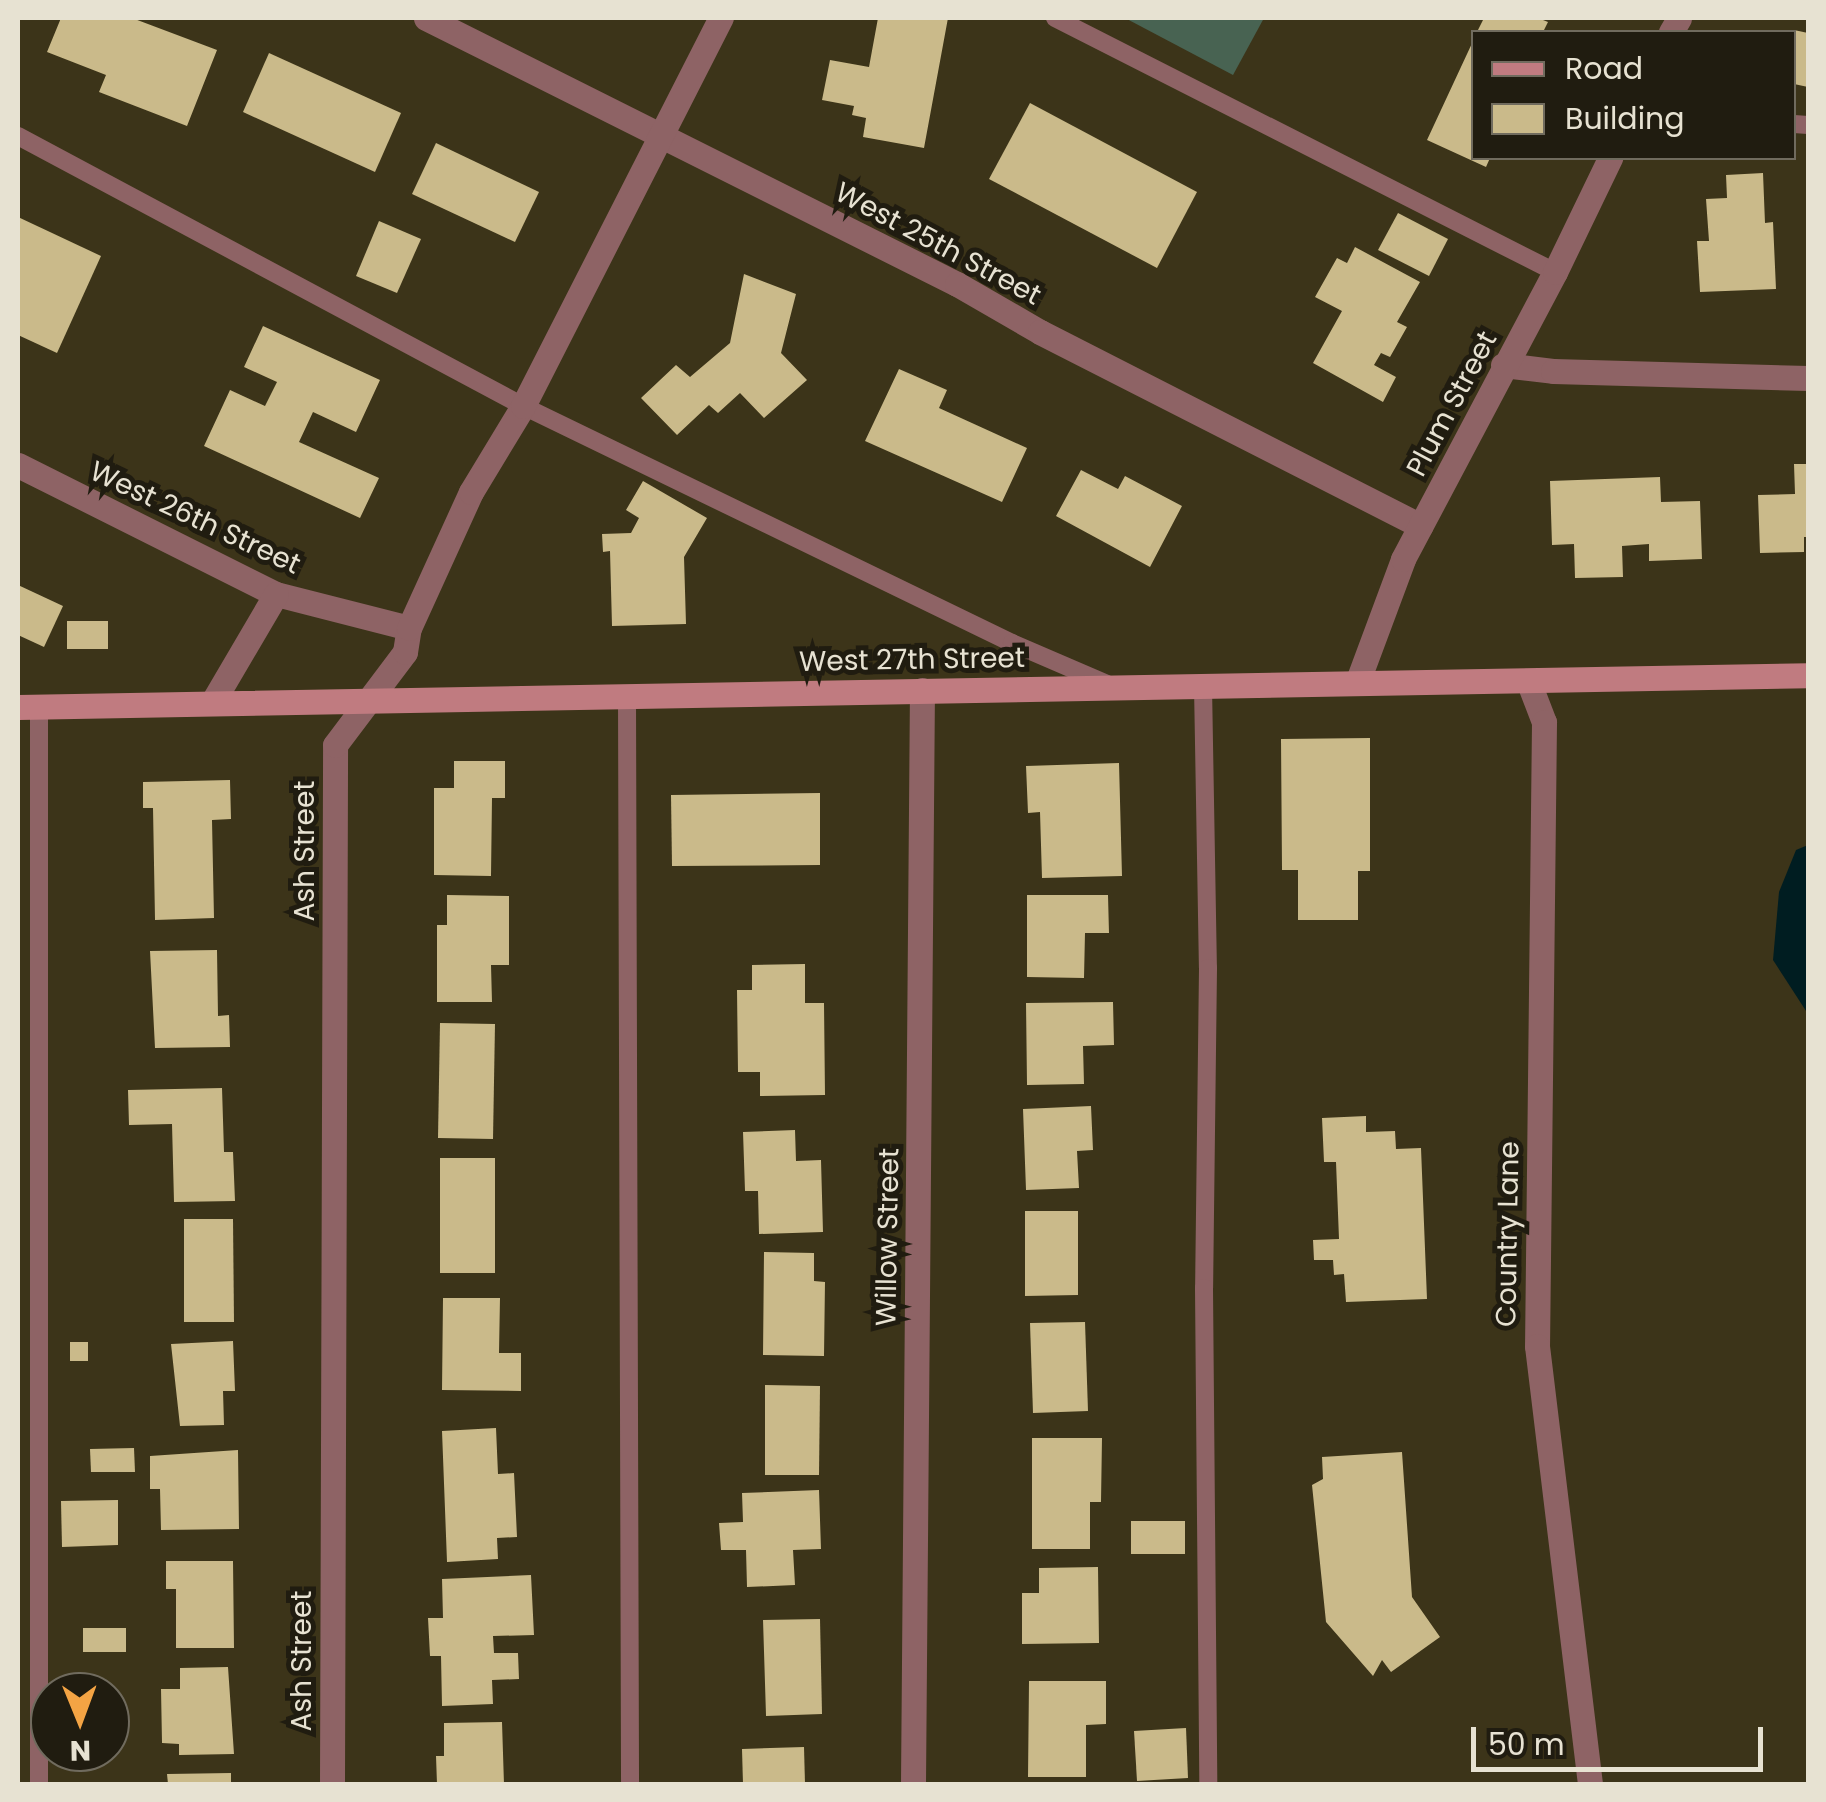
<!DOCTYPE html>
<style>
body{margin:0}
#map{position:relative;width:1826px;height:1802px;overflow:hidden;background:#3c3419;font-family:Poppins,sans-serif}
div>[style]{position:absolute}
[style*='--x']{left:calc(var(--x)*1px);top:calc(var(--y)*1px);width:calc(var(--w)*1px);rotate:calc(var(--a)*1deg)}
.green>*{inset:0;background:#486352}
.water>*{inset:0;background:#001d21}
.building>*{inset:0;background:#caba8a}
.service>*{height:18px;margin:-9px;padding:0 9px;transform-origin:9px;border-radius:9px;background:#8e6365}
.minor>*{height:25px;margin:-12.5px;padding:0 12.5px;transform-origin:12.5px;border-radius:12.5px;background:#8e6365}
.secondary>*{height:25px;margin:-12.5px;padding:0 12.5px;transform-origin:12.5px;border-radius:12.5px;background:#c07b80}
span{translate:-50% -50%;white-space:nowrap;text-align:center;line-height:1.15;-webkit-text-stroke:10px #201c10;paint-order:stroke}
.street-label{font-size:28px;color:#e7e2d2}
.frame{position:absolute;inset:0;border:20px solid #e7e2d2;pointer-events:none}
.legend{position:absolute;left:1471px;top:30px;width:325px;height:130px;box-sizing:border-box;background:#201c10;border:2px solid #706b5e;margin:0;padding:12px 18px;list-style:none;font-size:30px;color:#e7e2d2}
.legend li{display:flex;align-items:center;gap:20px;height:50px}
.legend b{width:50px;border:2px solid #706b5e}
.north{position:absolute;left:30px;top:1672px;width:100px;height:100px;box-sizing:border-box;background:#201c10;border:2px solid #706b5e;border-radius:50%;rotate:179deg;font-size:28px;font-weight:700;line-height:40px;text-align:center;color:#e7e2d2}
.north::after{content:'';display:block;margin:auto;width:35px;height:45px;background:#f4a444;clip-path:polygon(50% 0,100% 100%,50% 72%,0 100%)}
.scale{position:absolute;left:1471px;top:1727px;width:292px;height:45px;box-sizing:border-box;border:5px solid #e7e2d2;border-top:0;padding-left:12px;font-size:30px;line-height:35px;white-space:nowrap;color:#e7e2d2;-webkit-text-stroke:8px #201c10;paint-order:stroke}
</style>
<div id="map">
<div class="green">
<i style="clip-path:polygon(1125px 18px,1264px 18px,1233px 75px)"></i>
</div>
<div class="water">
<i style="clip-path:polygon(1808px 845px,1808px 1014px,1773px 960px,1779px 892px,1796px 850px)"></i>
</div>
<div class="building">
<i style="clip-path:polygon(61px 18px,132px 18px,217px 50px,187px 126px,99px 92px,106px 75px,47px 52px)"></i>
<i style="clip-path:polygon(878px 18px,948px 18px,924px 148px,863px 137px,866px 118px,852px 115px,854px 106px,822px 100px,830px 60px,869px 67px)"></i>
<i style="clip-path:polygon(1484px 18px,1538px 18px,1548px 22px,1543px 32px,1477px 32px)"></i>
<i style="clip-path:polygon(1794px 30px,1808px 33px,1808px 87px,1794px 84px)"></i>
<i style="clip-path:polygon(1474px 39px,1474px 158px,1490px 158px,1486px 167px,1427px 140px)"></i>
<i style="clip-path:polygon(269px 53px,401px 113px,375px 172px,243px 112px)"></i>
<i style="clip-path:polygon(1030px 103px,1197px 192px,1157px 268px,989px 179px)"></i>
<i style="clip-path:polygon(436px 143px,539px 192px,515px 242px,412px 194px)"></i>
<i style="clip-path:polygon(1763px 173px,1765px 223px,1773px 222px,1776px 289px,1700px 292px,1697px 241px,1709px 241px,1706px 199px,1727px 198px,1726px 175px)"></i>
<i style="clip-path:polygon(1398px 213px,1448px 239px,1429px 276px,1378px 250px)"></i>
<i style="clip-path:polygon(18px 217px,101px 256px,57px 353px,18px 335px)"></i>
<i style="clip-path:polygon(379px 221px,421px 239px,397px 293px,356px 276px)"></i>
<i style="clip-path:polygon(1355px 247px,1420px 282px,1397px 322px,1407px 327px,1390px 357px,1381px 353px,1374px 365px,1396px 377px,1383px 402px,1313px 363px,1342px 311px,1315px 297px,1337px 258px,1347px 263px)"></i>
<i style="clip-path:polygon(744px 274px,796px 294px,781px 353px,807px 380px,764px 418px,740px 393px,718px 413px,709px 405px,677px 435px,641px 398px,676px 365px,690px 377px,730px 343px)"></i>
<i style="clip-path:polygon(263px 326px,380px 380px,356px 432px,313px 412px,299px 442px,379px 478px,360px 518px,204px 446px,230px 390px,265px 406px,277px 382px,244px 367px)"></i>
<i style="clip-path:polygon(899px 369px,947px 390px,939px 408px,1027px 448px,1002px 502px,865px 441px)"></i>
<i style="clip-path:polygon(1794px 464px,1808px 464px,1808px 537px,1804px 537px,1804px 552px,1760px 553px,1758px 495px,1795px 494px)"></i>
<i style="clip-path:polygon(1081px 470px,1118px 489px,1125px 476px,1182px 506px,1150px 567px,1056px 516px)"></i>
<i style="clip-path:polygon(1660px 477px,1661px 502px,1700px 501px,1702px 559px,1649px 561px,1649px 544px,1622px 546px,1623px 577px,1575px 578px,1574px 544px,1552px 545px,1550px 481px)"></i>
<i style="clip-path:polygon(643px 481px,707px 518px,684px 557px,686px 624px,612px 626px,610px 551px,603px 552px,602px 534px,631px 533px,639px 518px,626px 510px)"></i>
<i style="clip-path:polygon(18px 585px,63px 606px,44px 647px,18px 635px)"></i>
<i style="clip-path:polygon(67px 621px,108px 621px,108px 649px,67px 649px)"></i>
<i style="clip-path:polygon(1370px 738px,1370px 871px,1358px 871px,1358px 920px,1298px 920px,1298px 870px,1282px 870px,1281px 739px)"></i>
<i style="clip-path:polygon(454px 761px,505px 761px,505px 798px,492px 798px,491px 876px,434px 875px,434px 788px,454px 788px)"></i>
<i style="clip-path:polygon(1119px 763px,1122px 876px,1042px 878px,1040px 812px,1028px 813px,1026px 766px)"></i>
<i style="clip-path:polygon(230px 780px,231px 819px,212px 820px,214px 918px,155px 920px,153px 808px,143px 808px,143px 782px)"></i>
<i style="clip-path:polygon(820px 793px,820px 865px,672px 866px,671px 795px)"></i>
<i style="clip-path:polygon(447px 895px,509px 896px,509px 965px,491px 965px,492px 1002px,437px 1002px,437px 925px,447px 925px)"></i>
<i style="clip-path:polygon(1027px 895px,1108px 895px,1109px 933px,1085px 933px,1084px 978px,1027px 977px)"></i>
<i style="clip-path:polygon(217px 950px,218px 1016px,229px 1015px,230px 1047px,155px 1048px,150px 951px)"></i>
<i style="clip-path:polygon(805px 964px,805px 1003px,824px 1003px,825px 1095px,760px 1096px,760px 1072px,738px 1072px,737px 990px,752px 990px,752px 965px)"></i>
<i style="clip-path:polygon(1113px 1002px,1114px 1045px,1083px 1046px,1084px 1084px,1027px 1085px,1026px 1003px)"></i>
<i style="clip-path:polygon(440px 1023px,495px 1024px,493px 1139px,438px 1138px)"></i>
<i style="clip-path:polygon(222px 1088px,224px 1152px,233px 1152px,235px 1201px,174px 1202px,172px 1124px,129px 1125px,128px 1090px)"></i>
<i style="clip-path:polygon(1091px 1106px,1093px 1150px,1077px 1151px,1079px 1188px,1026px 1190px,1023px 1109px)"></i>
<i style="clip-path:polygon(1366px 1116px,1366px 1132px,1395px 1131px,1396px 1149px,1421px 1148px,1427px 1299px,1346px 1302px,1344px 1274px,1334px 1275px,1333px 1260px,1314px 1260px,1313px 1240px,1339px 1239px,1336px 1162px,1324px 1162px,1322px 1118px)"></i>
<i style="clip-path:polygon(795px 1130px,796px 1161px,821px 1160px,823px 1232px,759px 1234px,758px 1191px,745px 1191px,743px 1132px)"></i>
<i style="clip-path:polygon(440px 1158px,495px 1158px,495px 1273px,440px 1273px)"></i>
<i style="clip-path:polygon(1025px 1211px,1078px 1211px,1078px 1295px,1025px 1296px)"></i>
<i style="clip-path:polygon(184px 1219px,233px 1219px,234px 1322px,184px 1322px)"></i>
<i style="clip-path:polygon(764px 1252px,814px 1253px,814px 1281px,825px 1282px,824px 1356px,763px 1355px)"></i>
<i style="clip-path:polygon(443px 1298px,500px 1298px,499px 1353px,521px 1353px,521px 1391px,442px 1390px)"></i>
<i style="clip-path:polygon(1085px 1322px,1088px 1411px,1033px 1413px,1030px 1323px)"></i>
<i style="clip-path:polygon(233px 1341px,235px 1391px,223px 1391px,224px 1425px,180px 1426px,171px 1344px)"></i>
<i style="clip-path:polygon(70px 1342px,88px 1342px,88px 1361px,70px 1361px)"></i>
<i style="clip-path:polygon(765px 1385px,820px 1386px,819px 1475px,765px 1475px)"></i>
<i style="clip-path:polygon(496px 1428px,498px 1474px,514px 1473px,517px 1537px,497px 1538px,498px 1559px,447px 1562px,442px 1431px)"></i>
<i style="clip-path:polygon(1032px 1438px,1102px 1438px,1101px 1502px,1090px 1502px,1090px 1549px,1032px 1549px)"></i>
<i style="clip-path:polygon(134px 1448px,135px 1472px,91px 1472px,90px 1449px)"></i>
<i style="clip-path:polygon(238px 1450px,239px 1529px,161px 1530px,160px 1489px,150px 1489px,150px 1456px)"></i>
<i style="clip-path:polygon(1402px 1452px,1412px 1597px,1440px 1637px,1391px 1672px,1382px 1660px,1373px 1676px,1326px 1622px,1312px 1485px,1323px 1479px,1322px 1457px)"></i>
<i style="clip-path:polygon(819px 1490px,821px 1549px,793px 1550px,795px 1585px,747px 1587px,746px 1550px,721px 1550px,719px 1523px,743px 1522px,742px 1493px)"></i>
<i style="clip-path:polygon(118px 1500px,118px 1545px,62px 1547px,61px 1501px)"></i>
<i style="clip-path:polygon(1131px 1521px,1185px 1521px,1185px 1554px,1131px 1554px)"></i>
<i style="clip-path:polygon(166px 1561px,233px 1561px,234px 1648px,176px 1648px,176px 1589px,166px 1589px)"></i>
<i style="clip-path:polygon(1098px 1567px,1099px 1643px,1022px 1644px,1022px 1593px,1039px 1593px,1039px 1568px)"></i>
<i style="clip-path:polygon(531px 1575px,534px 1635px,493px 1636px,494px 1653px,518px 1653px,519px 1679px,492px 1680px,493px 1704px,442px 1706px,441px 1656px,430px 1656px,428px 1618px,443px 1618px,442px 1579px)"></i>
<i style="clip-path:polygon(820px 1619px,822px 1714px,766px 1716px,763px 1620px)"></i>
<i style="clip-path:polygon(83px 1628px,126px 1628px,126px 1652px,83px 1652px)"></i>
<i style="clip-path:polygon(228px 1667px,234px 1754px,179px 1755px,179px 1744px,162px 1743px,161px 1689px,180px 1689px,180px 1668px)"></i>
<i style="clip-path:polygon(1029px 1681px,1106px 1681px,1106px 1724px,1086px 1725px,1086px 1777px,1028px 1777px)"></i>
<i style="clip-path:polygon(502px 1722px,504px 1784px,437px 1784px,436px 1756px,444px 1756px,444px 1723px)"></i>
<i style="clip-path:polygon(1186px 1728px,1188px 1778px,1137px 1781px,1134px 1731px)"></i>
<i style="clip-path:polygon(804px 1747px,805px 1784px,743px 1784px,742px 1749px)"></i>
<i style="clip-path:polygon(231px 1773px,231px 1784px,168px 1784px,167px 1774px)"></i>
</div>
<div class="service">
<i style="--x:1055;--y:18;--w:561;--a:26.93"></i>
<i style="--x:1794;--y:124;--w:14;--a:4"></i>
<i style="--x:18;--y:136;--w:573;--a:28.13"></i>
<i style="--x:523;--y:406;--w:543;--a:25.86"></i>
<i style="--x:1012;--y:643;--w:103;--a:23.3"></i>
<i style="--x:1203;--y:686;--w:282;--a:89"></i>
<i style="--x:1208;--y:968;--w:320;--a:90.7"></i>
<i style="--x:1204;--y:1288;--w:496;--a:89.5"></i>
<i style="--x:627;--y:696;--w:1088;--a:89.84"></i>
<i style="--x:39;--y:1784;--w:1077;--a:-90"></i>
</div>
<div class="minor">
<i style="--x:426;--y:18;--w:594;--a:26.61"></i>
<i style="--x:957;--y:284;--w:96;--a:30"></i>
<i style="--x:1040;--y:332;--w:427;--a:27"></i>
<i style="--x:1671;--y:32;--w:16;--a:-60"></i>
<i style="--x:1503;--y:365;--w:50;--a:6.8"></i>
<i style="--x:1553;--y:371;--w:255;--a:1.6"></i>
<i style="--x:18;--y:465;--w:288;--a:26.6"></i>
<i style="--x:276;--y:594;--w:137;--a:14.3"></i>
<i style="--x:1357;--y:683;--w:132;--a:-69.6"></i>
<i style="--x:1403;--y:559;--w:325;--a:-62.1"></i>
<i style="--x:1555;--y:272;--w:127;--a:-64.2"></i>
<i style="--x:1529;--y:683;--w:42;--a:69"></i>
<i style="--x:1544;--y:722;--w:624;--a:90.64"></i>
<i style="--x:1537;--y:1346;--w:441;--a:83.1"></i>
<i style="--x:212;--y:703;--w:126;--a:-59.6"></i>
<i style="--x:332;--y:1784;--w:1039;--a:-89.83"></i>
<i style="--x:335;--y:745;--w:116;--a:-53"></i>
<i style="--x:405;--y:652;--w:24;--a:-81"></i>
<i style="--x:409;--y:628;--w:149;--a:-65.5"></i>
<i style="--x:471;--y:492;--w:100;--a:-58.8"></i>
<i style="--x:523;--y:406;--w:436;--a:-63"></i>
<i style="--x:913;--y:1784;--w:1094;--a:-89.53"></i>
</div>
<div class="secondary">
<i style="--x:18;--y:707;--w:1790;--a:-1.02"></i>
</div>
<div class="street-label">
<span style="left:938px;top:244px;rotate:28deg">West 25th Street</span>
<span style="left:1452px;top:404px;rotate:-62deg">Plum Street</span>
<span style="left:195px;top:518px;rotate:25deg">West 26th Street</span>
<span style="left:912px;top:660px;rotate:-1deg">West 27th Street</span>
<span style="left:305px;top:851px;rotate:-90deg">Ash Street</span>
<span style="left:1508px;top:1234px;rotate:-89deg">Country Lane</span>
<span style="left:888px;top:1237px;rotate:-89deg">Willow Street</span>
<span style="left:302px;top:1661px;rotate:-90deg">Ash Street</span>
</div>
<div class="frame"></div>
<ul class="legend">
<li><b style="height:12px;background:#c07b80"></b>Road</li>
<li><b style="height:28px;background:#caba8a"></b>Building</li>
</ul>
<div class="north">N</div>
<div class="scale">50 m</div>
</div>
